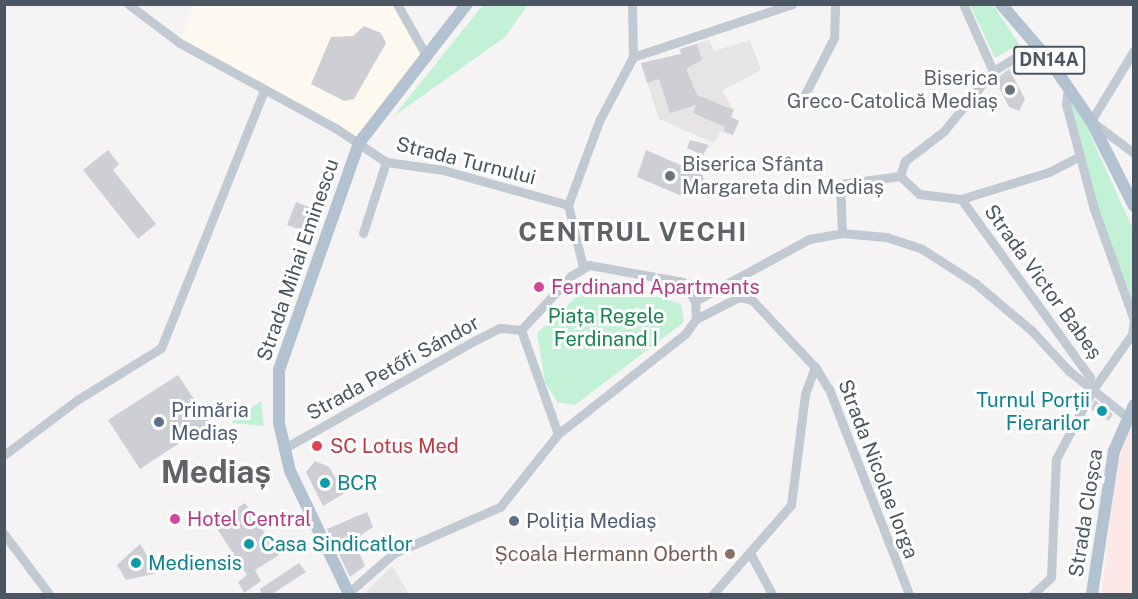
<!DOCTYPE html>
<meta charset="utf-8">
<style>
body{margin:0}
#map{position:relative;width:1138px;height:599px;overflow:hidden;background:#f5f3f3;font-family:"Public Sans",sans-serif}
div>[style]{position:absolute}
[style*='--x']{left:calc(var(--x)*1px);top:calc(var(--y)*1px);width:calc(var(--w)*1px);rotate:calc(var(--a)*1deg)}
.commercial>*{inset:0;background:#fdf9ef}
.education>*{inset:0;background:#e6e4e5}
.medical>*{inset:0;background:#fce8e6}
.green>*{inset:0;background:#c3f1d5}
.building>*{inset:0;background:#cdcfd5}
.minor>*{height:9px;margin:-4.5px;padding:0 4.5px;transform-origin:4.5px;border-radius:4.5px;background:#c1cad2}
.major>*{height:12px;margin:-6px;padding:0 6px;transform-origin:6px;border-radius:6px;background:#b3c2d1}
.dots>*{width:16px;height:16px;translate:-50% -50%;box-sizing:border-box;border:3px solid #fff;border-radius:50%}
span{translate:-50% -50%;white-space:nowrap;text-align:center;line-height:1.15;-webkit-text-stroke:6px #fff;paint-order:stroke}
.shield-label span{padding:2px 4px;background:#fff;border:2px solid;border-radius:4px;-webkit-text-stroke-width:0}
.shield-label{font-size:18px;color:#4a5661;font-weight:700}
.worship-label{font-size:20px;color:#5b616d}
.right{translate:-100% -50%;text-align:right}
.left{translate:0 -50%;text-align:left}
.street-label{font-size:20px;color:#4a5661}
.hotel-label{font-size:20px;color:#b23c85}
.park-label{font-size:20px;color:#17864f}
.culture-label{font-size:20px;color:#0d838f}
.service-label{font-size:20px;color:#4e5e75}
.health-label{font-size:20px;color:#be3a42}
.education-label{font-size:20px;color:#785e54}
.district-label{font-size:26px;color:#5f6368;font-weight:700;letter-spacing:1.5px}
.town-label{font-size:32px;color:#5f6368;font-weight:700}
.frame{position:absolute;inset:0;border:6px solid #4a5661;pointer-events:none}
</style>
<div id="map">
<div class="commercial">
<i style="clip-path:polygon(193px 5px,397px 5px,427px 57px,359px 143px,180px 43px)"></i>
</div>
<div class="education">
<i style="clip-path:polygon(709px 40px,714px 51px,750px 40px,761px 70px,722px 91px,734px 110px,731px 117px,739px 121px,733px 135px,720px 132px,714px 143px,659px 119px,641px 63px,681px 54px,680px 49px)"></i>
<i style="clip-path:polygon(392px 566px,409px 594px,364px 594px)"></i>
</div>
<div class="medical">
<i style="clip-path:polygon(1133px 415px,1133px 594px,1102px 594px,1116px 466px)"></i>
</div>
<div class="green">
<i style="clip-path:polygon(483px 5px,528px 5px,505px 37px,394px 116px)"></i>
<i style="clip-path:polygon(970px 5px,993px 5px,1019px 44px,995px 58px)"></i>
<i style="clip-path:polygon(1068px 86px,1133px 229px,1133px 320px,1094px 209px,1066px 104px)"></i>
<i style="clip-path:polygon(597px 278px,681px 304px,684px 322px,575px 405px,557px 402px,545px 383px,537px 333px)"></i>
<i style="clip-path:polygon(261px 401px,264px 426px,233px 423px,232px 421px)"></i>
</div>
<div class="building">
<i style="clip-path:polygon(364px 26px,381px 33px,386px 43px,354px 99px,344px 101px,311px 84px,331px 37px,353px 36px)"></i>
<i style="clip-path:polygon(697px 44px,702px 60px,686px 69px,697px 95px,734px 110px,731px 117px,739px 121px,733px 135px,724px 131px,725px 127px,693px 113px,696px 105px,670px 113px,659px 79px,647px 83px,641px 63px,681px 54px,680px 49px)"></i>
<i style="clip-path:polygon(1009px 69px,1025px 99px,1019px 111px,1009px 107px,995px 80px)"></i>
<i style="clip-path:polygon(690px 140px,709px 145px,703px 155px,687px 148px)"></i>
<i style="clip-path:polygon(108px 150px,119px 164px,113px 170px,156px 224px,138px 239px,83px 170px)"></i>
<i style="clip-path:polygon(646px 150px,703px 175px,706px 194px,684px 192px,682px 196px,637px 177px)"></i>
<i style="clip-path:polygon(296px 202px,314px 209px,306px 232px,287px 225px)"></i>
<i style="clip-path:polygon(178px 375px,210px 423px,140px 469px,108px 420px)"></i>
<i style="clip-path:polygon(1095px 400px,1113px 414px,1109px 421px,1090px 409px)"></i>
<i style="clip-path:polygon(315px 461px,329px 467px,345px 493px,323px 506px,306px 472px)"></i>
<i style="clip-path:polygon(245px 503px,279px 555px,255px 570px,261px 581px,244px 593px,238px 582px,247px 575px,214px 524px)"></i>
<i style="clip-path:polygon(367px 512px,373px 527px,354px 540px,365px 566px,350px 577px,327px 529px)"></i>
<i style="clip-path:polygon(140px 544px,158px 573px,126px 580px,117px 565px)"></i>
<i style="clip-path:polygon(299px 563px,306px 572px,272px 594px,262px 594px,260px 589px)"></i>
</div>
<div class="minor">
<i style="--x:128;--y:4;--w:65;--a:36.9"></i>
<i style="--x:180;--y:43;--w:179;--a:28.7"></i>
<i style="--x:337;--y:129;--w:59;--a:34"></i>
<i style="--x:386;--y:162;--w:58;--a:8"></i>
<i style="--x:443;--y:170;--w:130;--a:15.6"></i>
<i style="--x:397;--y:4;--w:61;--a:60.5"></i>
<i style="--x:963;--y:4;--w:73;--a:65.9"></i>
<i style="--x:993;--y:71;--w:50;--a:-31.2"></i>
<i style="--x:1134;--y:50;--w:83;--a:121.2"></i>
<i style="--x:1091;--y:121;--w:54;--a:36.7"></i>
<i style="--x:633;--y:57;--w:168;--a:-18.4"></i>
<i style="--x:1068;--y:86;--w:18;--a:96"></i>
<i style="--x:1066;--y:104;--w:109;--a:75.1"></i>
<i style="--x:1094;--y:209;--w:118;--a:70.2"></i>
<i style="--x:802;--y:100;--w:70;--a:-62.7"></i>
<i style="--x:834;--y:38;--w:34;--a:-88"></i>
<i style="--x:900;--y:176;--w:26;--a:43"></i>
<i style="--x:919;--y:194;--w:42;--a:6.8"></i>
<i style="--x:961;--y:199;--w:92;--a:-17.1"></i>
<i style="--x:1049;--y:172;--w:35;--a:-27"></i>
<i style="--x:900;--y:176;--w:16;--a:-72"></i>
<i style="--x:905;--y:161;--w:49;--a:-37.6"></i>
<i style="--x:944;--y:131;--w:77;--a:-50.8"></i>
<i style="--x:961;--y:199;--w:220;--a:54.1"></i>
<i style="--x:1090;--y:377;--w:11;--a:100"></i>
<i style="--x:363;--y:233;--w:75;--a:-72.1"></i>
<i style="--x:842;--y:233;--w:49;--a:-92.3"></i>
<i style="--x:840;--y:184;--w:61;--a:-7.6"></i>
<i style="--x:583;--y:267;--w:64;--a:-103.6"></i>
<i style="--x:568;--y:205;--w:90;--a:-69.7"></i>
<i style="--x:599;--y:121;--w:72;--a:-62"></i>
<i style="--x:633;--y:57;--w:53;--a:-91.1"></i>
<i style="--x:695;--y:301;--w:130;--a:-28.5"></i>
<i style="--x:809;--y:239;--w:34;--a:-10"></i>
<i style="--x:842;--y:233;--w:44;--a:5.2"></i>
<i style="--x:886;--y:237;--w:38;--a:18"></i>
<i style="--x:922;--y:249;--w:63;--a:32.7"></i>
<i style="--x:975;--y:283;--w:75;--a:40.1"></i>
<i style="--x:1032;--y:331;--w:54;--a:47.2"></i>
<i style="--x:1069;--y:371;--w:74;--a:38.4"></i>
<i style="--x:696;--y:319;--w:48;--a:-27.1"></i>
<i style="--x:739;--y:297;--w:13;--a:13"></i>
<i style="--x:752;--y:300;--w:92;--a:46.8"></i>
<i style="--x:815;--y:367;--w:26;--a:58"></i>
<i style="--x:829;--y:389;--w:220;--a:68.7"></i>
<i style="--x:521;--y:330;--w:110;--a:70.4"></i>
<i style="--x:283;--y:449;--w:219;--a:-29.5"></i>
<i style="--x:474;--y:341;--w:29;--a:-27"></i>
<i style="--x:500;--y:328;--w:21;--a:5"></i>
<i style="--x:4;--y:455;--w:91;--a:-37"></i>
<i style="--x:77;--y:400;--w:99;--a:-31.8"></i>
<i style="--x:161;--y:348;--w:277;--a:-68.2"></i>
<i style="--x:4;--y:534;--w:75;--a:53.1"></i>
<i style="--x:750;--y:553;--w:47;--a:61.8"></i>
<i style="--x:347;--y:594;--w:62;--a:-41.1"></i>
<i style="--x:394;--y:553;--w:116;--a:-23.5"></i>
<i style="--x:500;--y:507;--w:93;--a:-51.5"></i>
<i style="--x:558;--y:434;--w:162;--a:-38.2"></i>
<i style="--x:685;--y:334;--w:19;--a:-54"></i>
<i style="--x:696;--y:319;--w:18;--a:-93"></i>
<i style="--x:695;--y:301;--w:22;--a:-122"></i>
<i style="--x:683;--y:282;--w:96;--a:-169.7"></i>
<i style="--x:589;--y:265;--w:21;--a:149"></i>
<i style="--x:571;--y:276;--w:74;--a:132.8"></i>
<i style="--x:713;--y:594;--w:118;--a:-48.8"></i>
<i style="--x:791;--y:505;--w:112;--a:-82.8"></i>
<i style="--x:805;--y:394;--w:29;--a:-70"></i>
<i style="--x:1033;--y:594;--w:25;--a:-43"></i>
<i style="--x:1051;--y:577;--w:118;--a:-87.6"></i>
<i style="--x:1056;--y:459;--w:77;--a:-62.1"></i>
<i style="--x:1092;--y:391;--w:70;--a:-54.9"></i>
<i style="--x:1132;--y:334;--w:12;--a:-81"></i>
</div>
<div class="major">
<i style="--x:1001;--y:4;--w:75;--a:49.3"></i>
<i style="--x:1050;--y:61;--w:73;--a:55.7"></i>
<i style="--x:1091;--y:121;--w:95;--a:63.2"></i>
<i style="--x:349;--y:594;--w:136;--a:-115.6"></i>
<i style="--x:290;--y:471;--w:49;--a:-102.9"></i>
<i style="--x:279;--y:423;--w:53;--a:-90"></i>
<i style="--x:279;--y:370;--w:241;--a:-70.6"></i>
<i style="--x:359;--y:143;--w:176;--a:-52.2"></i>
<i style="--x:1092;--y:594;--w:145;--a:-81.3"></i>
<i style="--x:1114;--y:451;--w:50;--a:-66.5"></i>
</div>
<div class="dots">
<i style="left:1010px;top:90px;background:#6b7280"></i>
<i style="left:670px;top:176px;background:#6b7280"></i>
<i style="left:539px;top:287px;background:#d1479c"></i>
<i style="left:1102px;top:411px;background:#0f9aa8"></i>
<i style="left:159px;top:422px;background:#5c6f8a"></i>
<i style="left:317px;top:446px;background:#e0444e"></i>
<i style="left:325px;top:483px;background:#0f9aa8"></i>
<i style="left:175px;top:519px;background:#d1479c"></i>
<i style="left:514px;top:521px;background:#5c6f8a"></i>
<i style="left:249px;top:544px;background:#0f9aa8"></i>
<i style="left:730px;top:554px;background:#8d6e63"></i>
<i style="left:136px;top:563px;background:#0f9aa8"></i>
</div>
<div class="shield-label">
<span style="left:1049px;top:60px">DN14A</span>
</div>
<div class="worship-label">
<span class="right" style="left:998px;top:90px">Biserica<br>Greco-Catolică Mediaș</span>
<span class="left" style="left:682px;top:176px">Biserica Sfânta<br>Margareta din Mediaș</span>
</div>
<div class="street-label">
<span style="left:466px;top:161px;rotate:14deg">Strada Turnului</span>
<span style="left:298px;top:260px;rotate:-71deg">Strada Mihai Eminescu</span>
<span style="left:1043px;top:282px;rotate:54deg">Strada Victor Babeș</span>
<span style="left:393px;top:368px;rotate:-29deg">Strada Petőfi Sándor</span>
<span style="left:878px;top:469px;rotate:69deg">Strada Nicolae Iorga</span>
<span style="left:1086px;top:513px;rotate:-81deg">Strada Cloșca</span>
</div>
<div class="hotel-label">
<span class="left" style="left:551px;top:287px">Ferdinand Apartments</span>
<span class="left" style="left:187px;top:519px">Hotel Central</span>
</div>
<div class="park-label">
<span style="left:606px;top:328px">Piața Regele<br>Ferdinand I</span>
</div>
<div class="culture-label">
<span class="right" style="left:1090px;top:412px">Turnul Porții<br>Fierarilor</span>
<span class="left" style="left:337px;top:483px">BCR</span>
<span class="left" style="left:261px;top:544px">Casa Sindicatlor</span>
<span class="left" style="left:148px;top:563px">Mediensis</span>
</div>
<div class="service-label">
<span class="left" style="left:171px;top:422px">Primăria<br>Mediaș</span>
<span class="left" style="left:526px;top:521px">Poliția Mediaș</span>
</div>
<div class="health-label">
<span class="left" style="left:330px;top:446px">SC Lotus Med</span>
</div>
<div class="education-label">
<span class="right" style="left:718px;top:554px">Școala Hermann Oberth</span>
</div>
<div class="district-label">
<span style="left:633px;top:232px">CENTRUL VECHI</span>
</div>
<div class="town-label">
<span style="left:216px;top:472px">Mediaș</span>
</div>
<div class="frame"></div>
</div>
